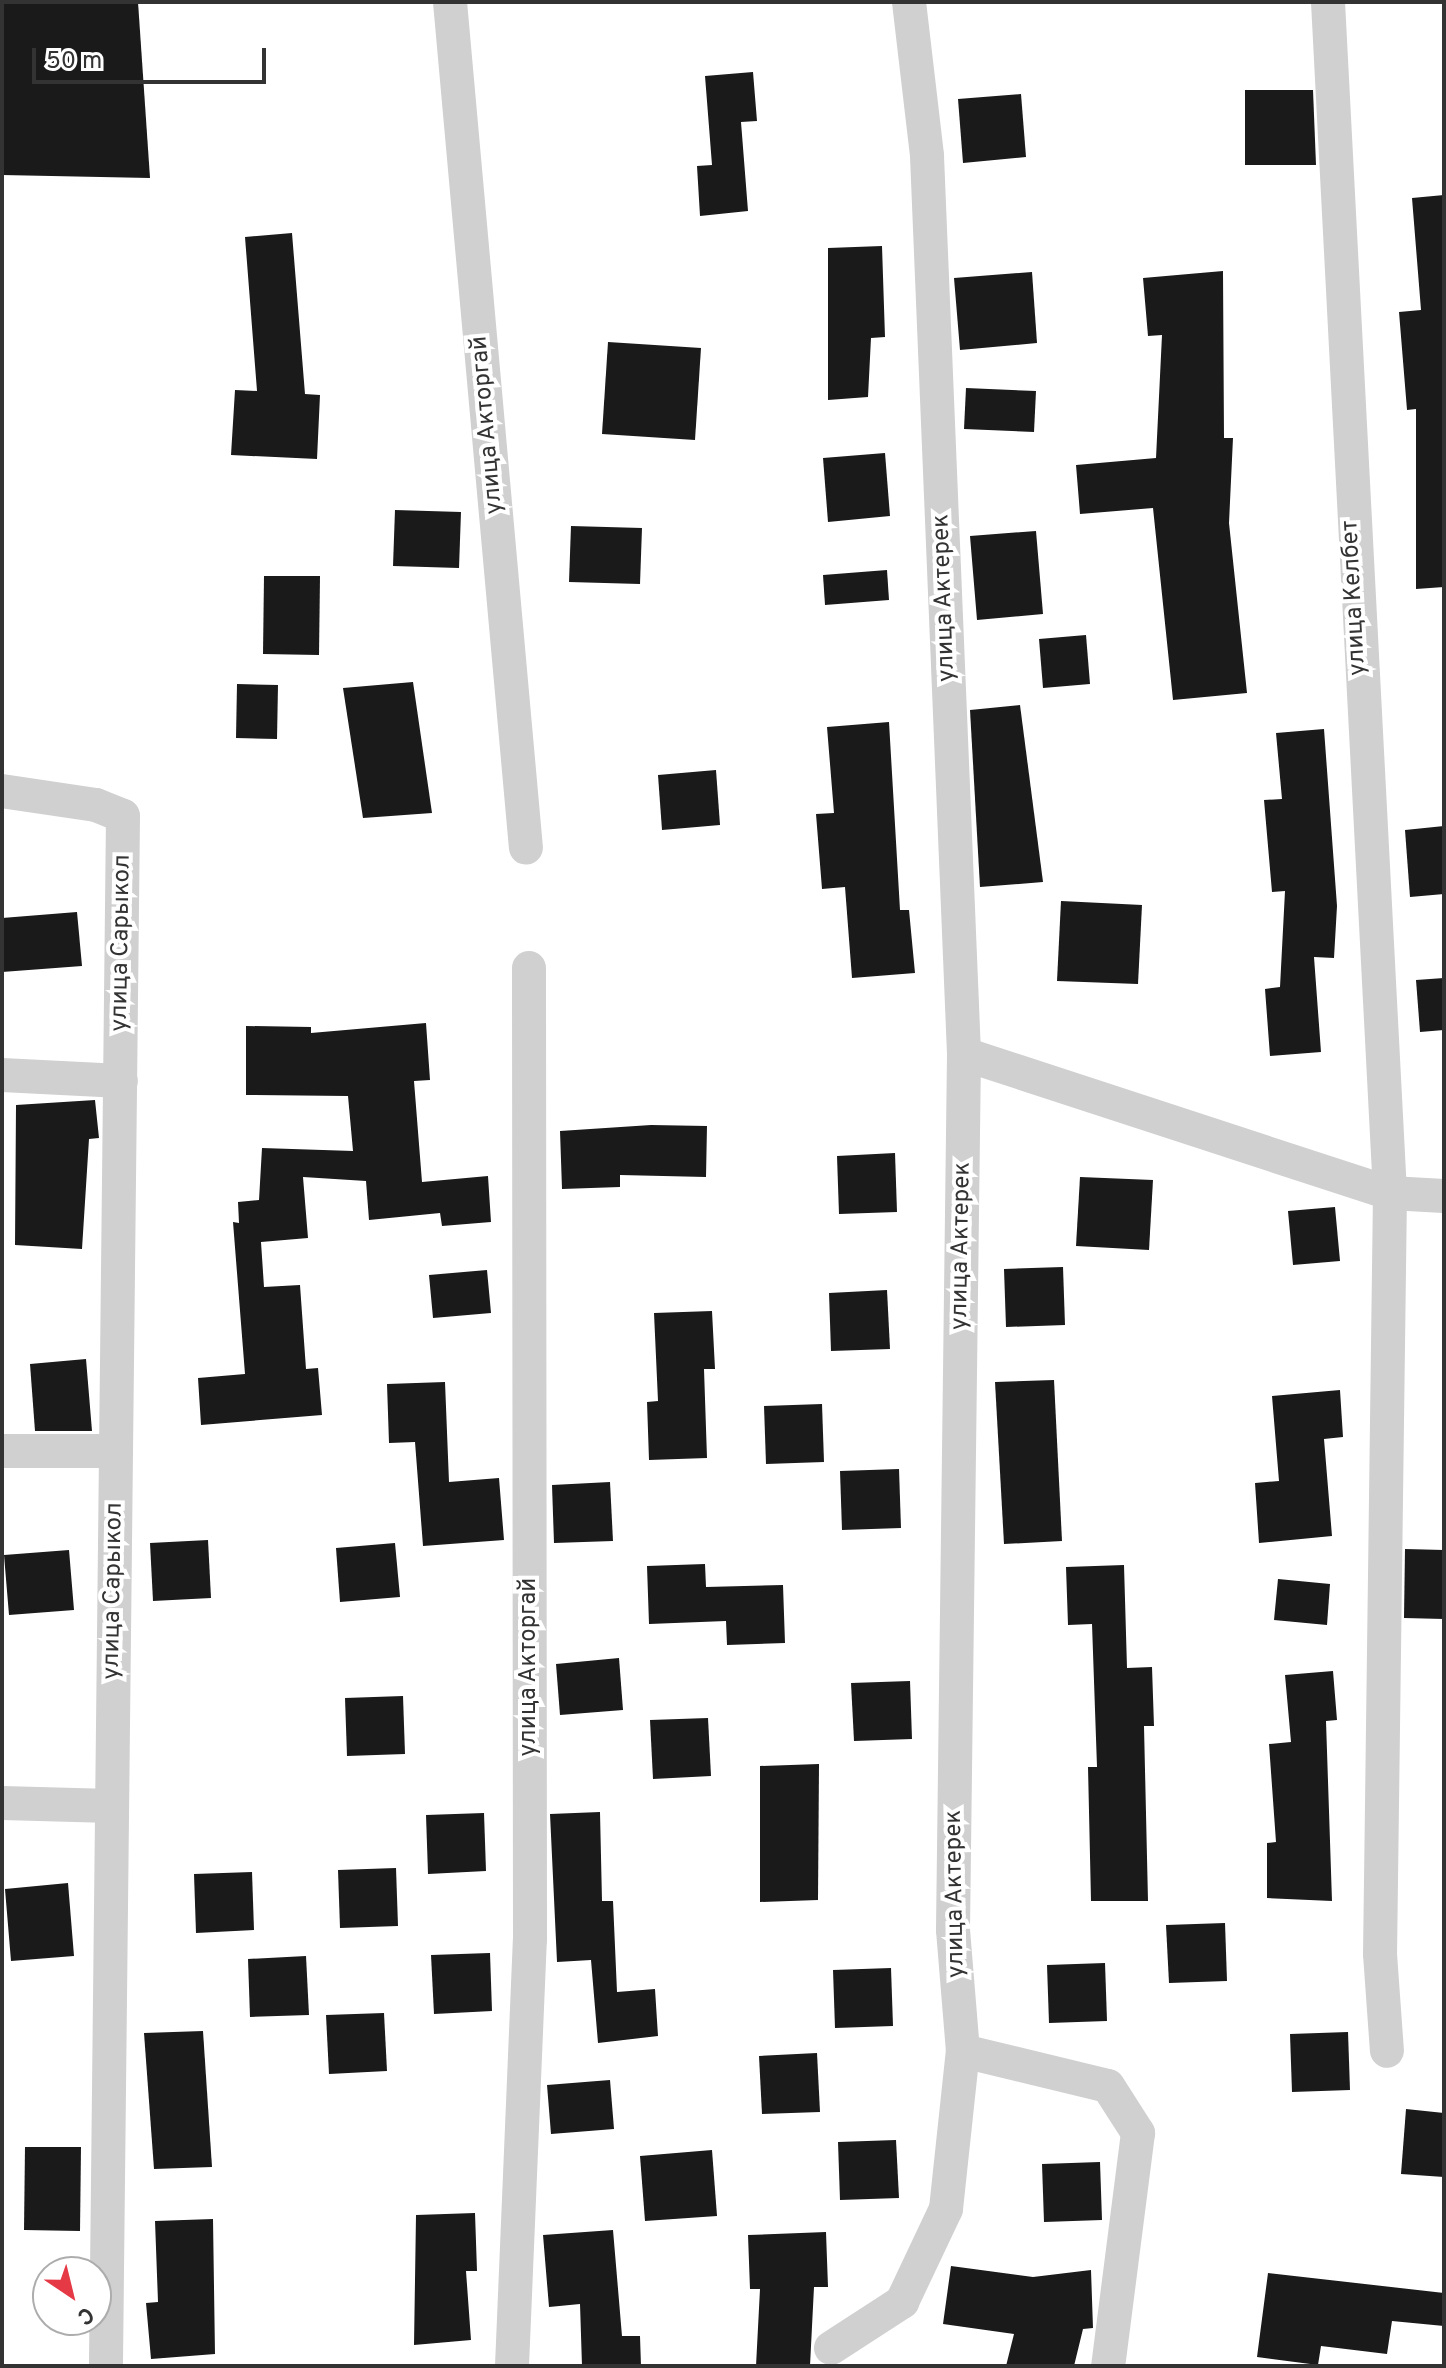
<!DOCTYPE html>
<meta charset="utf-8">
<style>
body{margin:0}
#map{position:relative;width:1446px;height:2368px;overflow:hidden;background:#fff;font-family:Overpass,sans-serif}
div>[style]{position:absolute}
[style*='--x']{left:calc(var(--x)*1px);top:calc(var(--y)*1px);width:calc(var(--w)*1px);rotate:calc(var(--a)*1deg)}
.building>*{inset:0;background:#1a1a1a}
.minor>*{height:34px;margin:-17px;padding:0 17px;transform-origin:17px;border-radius:17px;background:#d0d0d0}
span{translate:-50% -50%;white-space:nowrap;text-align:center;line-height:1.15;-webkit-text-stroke:8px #fff;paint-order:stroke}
.street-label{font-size:24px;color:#333}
.frame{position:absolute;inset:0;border:4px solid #333;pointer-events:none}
.north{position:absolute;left:32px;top:2256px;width:80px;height:80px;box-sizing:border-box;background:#fff;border:2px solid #adadad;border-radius:50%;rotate:145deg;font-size:22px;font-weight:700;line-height:32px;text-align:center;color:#333}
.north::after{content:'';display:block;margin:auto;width:28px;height:36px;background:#e63946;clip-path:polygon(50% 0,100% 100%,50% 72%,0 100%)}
.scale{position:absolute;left:32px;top:48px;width:234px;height:36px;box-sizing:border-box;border:4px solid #333;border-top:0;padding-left:10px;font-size:24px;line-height:28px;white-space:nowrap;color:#333;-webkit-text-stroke:6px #fff;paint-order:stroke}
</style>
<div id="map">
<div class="building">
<i style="clip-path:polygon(2px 2px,138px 2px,150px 178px,2px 175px)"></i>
<i style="clip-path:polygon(753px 72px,757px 121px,741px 122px,748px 211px,700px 216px,697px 166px,712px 165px,705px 76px)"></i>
<i style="clip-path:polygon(1245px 90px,1313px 90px,1316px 165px,1245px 165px)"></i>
<i style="clip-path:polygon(1021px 94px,1026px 157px,963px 163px,958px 99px)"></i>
<i style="clip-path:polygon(1444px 195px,1444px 587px,1416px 589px,1416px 409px,1407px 410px,1399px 312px,1421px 310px,1412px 198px)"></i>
<i style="clip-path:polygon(292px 233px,305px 394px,320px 395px,317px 459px,231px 455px,235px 390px,257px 391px,245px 237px)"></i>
<i style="clip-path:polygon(882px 246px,885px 337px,871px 338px,868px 397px,828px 400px,828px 248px)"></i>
<i style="clip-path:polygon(1223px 271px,1224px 438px,1233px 438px,1229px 523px,1247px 693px,1173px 700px,1153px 508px,1080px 514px,1076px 465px,1156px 458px,1162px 335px,1148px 336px,1143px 278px)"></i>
<i style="clip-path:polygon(1032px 272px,1037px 343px,960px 350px,954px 278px)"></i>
<i style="clip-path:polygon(608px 342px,701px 348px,695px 440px,602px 434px)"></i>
<i style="clip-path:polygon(966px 388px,1036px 391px,1034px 432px,964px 429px)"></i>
<i style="clip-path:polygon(885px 453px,890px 516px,828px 522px,823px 458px)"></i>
<i style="clip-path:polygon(395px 510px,461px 512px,459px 568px,393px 566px)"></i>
<i style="clip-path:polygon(571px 526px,642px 528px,640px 584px,569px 582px)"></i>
<i style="clip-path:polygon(1036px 531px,1043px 614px,977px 620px,970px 536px)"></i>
<i style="clip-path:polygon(887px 570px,889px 600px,825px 605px,823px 575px)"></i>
<i style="clip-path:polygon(264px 576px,320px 576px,319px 655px,263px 654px)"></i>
<i style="clip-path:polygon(1086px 635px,1090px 684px,1043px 688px,1039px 639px)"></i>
<i style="clip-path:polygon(413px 682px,432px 813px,363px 818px,343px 688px)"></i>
<i style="clip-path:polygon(237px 684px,278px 685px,277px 739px,236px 738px)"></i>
<i style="clip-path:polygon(1020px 705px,1043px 882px,980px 887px,970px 710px)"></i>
<i style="clip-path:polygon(889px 722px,900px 910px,909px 910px,915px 973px,852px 978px,845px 887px,822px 889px,816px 814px,834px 813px,827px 727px)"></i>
<i style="clip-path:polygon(1324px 729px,1337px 906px,1334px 958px,1314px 957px,1321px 1052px,1270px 1056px,1265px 989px,1280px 987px,1285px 891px,1272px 892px,1264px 800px,1282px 799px,1276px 733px)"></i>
<i style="clip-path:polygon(716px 770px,720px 825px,662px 830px,658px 775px)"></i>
<i style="clip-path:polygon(1444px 826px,1444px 894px,1410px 897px,1405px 830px)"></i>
<i style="clip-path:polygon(1061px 901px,1142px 905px,1138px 984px,1057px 981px)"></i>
<i style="clip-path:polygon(77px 912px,82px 966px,2px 972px,2px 918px)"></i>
<i style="clip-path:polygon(1444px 978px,1444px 1030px,1420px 1032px,1416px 980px)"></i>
<i style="clip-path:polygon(426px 1023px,430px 1080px,414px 1081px,422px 1182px,488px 1176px,491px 1222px,442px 1226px,440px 1213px,369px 1220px,366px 1181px,303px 1177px,308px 1238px,261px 1242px,264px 1287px,300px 1285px,306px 1369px,318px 1368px,322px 1415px,201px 1425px,198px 1378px,245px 1374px,233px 1222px,239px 1223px,238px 1202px,259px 1200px,262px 1148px,353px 1151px,348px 1096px,246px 1095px,246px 1026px,311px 1027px,311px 1033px)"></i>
<i style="clip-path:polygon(95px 1100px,99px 1138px,89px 1139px,82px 1249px,15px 1245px,16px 1105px)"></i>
<i style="clip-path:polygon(651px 1125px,707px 1126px,706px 1177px,620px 1175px,620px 1187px,562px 1189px,560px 1131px)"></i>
<i style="clip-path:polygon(895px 1153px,897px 1212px,839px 1214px,837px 1156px)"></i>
<i style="clip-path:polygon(1080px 1177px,1153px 1180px,1149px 1250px,1076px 1246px)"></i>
<i style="clip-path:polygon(1335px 1207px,1340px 1261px,1293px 1265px,1288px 1211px)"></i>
<i style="clip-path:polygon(1063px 1267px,1065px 1325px,1006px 1327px,1004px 1269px)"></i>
<i style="clip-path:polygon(487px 1270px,491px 1313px,433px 1318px,429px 1275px)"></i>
<i style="clip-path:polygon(887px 1290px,890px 1349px,831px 1351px,829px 1293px)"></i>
<i style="clip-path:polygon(712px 1311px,715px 1369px,704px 1369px,707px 1458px,649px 1460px,647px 1402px,658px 1401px,654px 1313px)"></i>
<i style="clip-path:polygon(86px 1359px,92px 1431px,35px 1431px,30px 1364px)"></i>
<i style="clip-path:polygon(1054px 1380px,1062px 1541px,1004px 1544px,995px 1382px)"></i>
<i style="clip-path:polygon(445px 1382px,449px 1482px,499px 1478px,504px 1540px,423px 1546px,415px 1442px,389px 1443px,387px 1384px)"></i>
<i style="clip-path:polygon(1340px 1390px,1343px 1437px,1324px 1439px,1332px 1536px,1259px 1543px,1255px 1483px,1279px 1481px,1272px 1396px)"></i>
<i style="clip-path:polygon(822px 1404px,824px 1462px,766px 1464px,764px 1406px)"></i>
<i style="clip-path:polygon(899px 1469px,901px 1528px,842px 1530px,840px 1471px)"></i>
<i style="clip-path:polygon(610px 1482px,613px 1541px,554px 1543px,552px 1485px)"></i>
<i style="clip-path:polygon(208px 1540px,211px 1598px,153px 1601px,150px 1543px)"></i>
<i style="clip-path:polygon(395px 1543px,400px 1597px,340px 1602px,336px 1548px)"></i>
<i style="clip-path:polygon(1405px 1549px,1444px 1550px,1444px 1619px,1404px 1618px)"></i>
<i style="clip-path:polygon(69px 1550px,74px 1610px,9px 1615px,4px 1555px)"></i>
<i style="clip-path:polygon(705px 1564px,706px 1587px,783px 1585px,785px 1643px,727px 1645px,726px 1621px,649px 1624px,647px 1566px)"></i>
<i style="clip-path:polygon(1124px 1565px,1127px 1668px,1152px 1667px,1154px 1726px,1144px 1726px,1148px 1901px,1091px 1901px,1088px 1767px,1097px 1767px,1092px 1624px,1068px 1625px,1066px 1567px)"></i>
<i style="clip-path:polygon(1278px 1579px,1330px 1584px,1327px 1625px,1274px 1620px)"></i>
<i style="clip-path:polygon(619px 1658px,623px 1710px,560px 1715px,556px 1664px)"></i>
<i style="clip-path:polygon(1333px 1671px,1337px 1720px,1326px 1721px,1332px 1901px,1267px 1898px,1267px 1843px,1276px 1842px,1269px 1744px,1291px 1742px,1285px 1675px)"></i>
<i style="clip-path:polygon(910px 1681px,912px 1739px,854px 1741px,851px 1683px)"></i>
<i style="clip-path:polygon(403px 1696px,405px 1754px,347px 1756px,345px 1698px)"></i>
<i style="clip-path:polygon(708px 1718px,711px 1776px,653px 1779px,650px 1720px)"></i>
<i style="clip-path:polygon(819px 1764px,818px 1900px,760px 1902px,760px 1766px)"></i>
<i style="clip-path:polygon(600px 1812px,602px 1901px,613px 1901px,617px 1992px,655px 1989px,658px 2036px,598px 2043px,591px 1960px,557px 1962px,550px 1814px)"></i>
<i style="clip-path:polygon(484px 1813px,486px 1871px,428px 1874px,426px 1815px)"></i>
<i style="clip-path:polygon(396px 1868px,398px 1926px,340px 1928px,338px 1870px)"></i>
<i style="clip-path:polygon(252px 1872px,254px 1930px,196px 1933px,194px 1874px)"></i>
<i style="clip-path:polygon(68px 1883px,74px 1956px,11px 1961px,5px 1889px)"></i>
<i style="clip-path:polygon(1225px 1923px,1227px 1981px,1169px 1983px,1166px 1925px)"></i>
<i style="clip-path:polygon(490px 1953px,492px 2011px,434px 2014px,431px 1955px)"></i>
<i style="clip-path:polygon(306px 1956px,309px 2015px,250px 2017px,248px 1959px)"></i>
<i style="clip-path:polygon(1105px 1963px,1107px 2021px,1049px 2023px,1047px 1965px)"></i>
<i style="clip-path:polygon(891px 1968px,893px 2026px,835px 2028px,833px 1970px)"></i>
<i style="clip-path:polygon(384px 2013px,387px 2071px,329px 2074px,326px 2015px)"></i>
<i style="clip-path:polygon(203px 2031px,212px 2167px,154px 2169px,144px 2033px)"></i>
<i style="clip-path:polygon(1348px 2032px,1350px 2090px,1292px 2092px,1290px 2034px)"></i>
<i style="clip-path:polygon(817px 2053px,820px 2112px,762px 2114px,759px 2056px)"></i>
<i style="clip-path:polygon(610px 2080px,614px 2129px,551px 2134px,547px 2085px)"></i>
<i style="clip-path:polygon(1406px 2109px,1444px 2113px,1444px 2177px,1401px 2174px)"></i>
<i style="clip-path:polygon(896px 2140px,899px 2198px,840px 2200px,838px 2142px)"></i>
<i style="clip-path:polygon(25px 2147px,81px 2147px,80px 2231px,24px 2230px)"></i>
<i style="clip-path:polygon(712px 2150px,717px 2216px,645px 2221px,640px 2156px)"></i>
<i style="clip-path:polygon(1100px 2162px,1102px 2220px,1044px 2222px,1042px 2164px)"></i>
<i style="clip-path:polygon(475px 2213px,477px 2271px,466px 2271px,471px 2340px,414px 2345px,416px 2215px)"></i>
<i style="clip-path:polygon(213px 2219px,215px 2354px,151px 2359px,146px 2303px,158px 2302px,155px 2221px)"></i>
<i style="clip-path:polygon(613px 2230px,622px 2336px,640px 2336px,641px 2366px,582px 2366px,580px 2304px,549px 2307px,543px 2235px)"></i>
<i style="clip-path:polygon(826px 2232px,828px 2287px,814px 2287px,810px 2366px,756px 2366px,760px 2289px,750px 2289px,748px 2235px)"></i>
<i style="clip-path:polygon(951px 2266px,1033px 2277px,1091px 2270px,1093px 2328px,1083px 2329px,1074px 2366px,1006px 2366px,1014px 2334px,943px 2324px)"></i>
<i style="clip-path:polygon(1268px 2273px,1444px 2293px,1444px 2326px,1392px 2321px,1387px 2354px,1321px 2346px,1318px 2365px,1257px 2357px)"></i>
</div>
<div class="minor">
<i style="--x:450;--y:2;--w:849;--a:84.87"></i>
<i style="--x:909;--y:2;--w:155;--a:83.3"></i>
<i style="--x:927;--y:156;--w:899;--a:87.64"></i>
<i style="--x:964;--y:1054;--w:876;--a:90.72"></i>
<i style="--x:953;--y:1930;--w:121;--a:85.3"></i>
<i style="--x:963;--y:2051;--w:149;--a:13.6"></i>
<i style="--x:1108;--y:2086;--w:56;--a:57.4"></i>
<i style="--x:1138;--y:2133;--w:235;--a:97.3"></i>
<i style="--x:1328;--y:2;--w:1193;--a:87.02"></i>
<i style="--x:1390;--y:1193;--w:761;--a:90.75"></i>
<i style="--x:1380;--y:1954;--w:97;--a:85.9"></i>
<i style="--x:2;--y:791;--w:95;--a:8.5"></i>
<i style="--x:96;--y:805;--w:29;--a:22"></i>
<i style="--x:123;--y:816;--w:1550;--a:90.63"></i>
<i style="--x:964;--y:1054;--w:448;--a:18.1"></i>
<i style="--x:1390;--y:1193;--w:54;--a:3.2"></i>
<i style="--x:2;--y:1075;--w:119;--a:2.9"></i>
<i style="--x:2;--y:1451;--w:114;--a:0"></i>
<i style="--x:2;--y:1803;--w:110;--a:1.6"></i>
<i style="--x:831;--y:2348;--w:85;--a:-32.9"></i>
<i style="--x:902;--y:2302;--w:103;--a:-64.7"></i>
<i style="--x:946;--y:2209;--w:159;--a:-83.9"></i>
<i style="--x:512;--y:2366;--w:426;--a:-87.6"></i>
<i style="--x:530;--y:1940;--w:972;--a:-90.06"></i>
</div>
<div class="street-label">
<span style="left:488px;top:425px;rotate:-95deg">улица Акторгай</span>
<span style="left:945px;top:598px;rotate:-92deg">улица Актерек</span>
<span style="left:1355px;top:598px;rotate:-93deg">улица Келбет</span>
<span style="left:122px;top:943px;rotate:-89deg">улица Сарыкол</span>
<span style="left:962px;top:1246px;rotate:-89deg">улица Актерек</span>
<span style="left:114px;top:1591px;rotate:-89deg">улица Сарыкол</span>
<span style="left:530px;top:1667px;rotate:-90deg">улица Акторгай</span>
<span style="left:956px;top:1894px;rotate:-91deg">улица Актерек</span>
</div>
<div class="frame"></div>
<div class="north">С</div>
<div class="scale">50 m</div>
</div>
